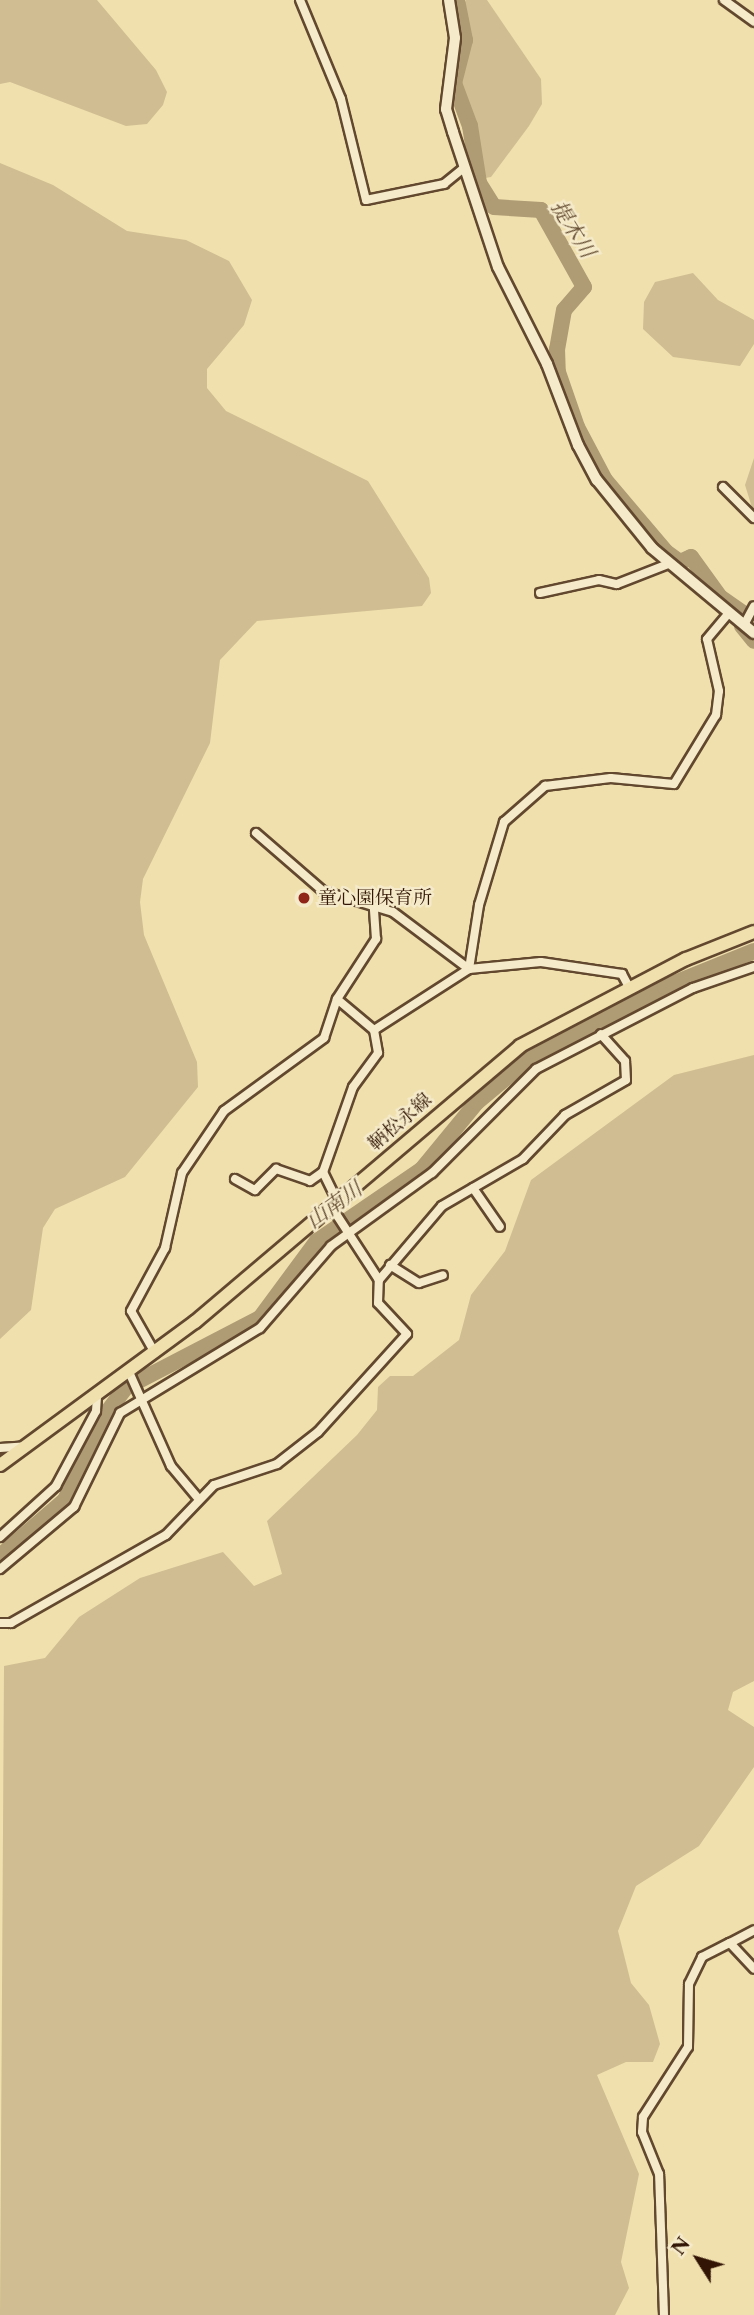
<!DOCTYPE html>
<meta charset="utf-8">
<style>
body{margin:0}
#map{position:relative;width:754px;height:2315px;overflow:hidden;background:#f0e0ae;font-family:"Libre Caslon Text","Noto Serif JP",serif}
div>[style]{position:absolute}
[style*='--x']{left:calc(var(--x)*1px);top:calc(var(--y)*1px);width:calc(var(--w)*1px);rotate:calc(var(--a)*1deg)}
.green>*{inset:0;background:#d0bd91}
.river>*{height:16px;margin:-8px;padding:0 8px;transform-origin:8px;border-radius:8px;background:#af9b74}
.roads{filter:drop-shadow(2px 0 #62482e) drop-shadow(-2px 0 #62482e) drop-shadow(0 2px #62482e) drop-shadow(0 -2px #62482e)}
.minor>*{height:8px;margin:-4px;padding:0 4px;transform-origin:4px;border-radius:4px;background:#f5ebca}
.tertiary>*{height:10px;margin:-5px;padding:0 5px;transform-origin:5px;border-radius:5px;background:#f5ebca}
.primary>*{height:12px;margin:-6px;padding:0 6px;transform-origin:6px;border-radius:6px;background:#f0e0ae}
.dots>*{width:19px;height:19px;translate:-50% -50%;box-sizing:border-box;border:4px solid #f5ebca;border-radius:50%}
span{translate:-50% -50%;white-space:nowrap;text-align:center;line-height:1.15;-webkit-text-stroke:5px #f5ebca;paint-order:stroke}
.poi-label{font-size:19px;color:#321504}
.left{translate:0 -50%;text-align:left}
.street-label{font-size:19px;color:#321504}
.water-label{font-size:21px;color:#644b31;font-style:italic}
.north{position:absolute;left:663px;top:2224px;width:70px;height:70px;-webkit-text-stroke:5px #f5ebca;paint-order:stroke;rotate:307deg;font-size:19px;font-weight:700;line-height:28px;text-align:center;color:#321504}
.north::after{content:'';display:block;margin:auto;width:24px;height:32px;background:#321504;clip-path:polygon(50% 0,100% 100%,50% 72%,0 100%)}
</style>
<div id="map">
<div class="green">
<i style="clip-path:polygon(0 0,97px 0,156px 70px,167px 92px,163px 105px,147px 124px,126px 126px,10px 82px,0 84px)"></i>
<i style="clip-path:polygon(466px 0,487px 0,541px 79px,542px 104px,529px 126px,491px 177px,479px 179px,446px 51px)"></i>
<i style="clip-path:polygon(0 163px,53px 185px,127px 231px,186px 240px,229px 261px,252px 300px,244px 325px,207px 369px,207px 388px,226px 411px,368px 481px,429px 578px,431px 593px,422px 606px,257px 621px,220px 660px,210px 743px,143px 879px,140px 902px,144px 935px,197px 1062px,198px 1087px,125px 1177px,55px 1209px,43px 1228px,31px 1310px,0 1339px)"></i>
<i style="clip-path:polygon(693px 273px,718px 300px,754px 320px,754px 344px,740px 366px,673px 357px,643px 329px,644px 302px,655px 282px)"></i>
<i style="clip-path:polygon(754px 458px,754px 514px,745px 485px)"></i>
<i style="clip-path:polygon(754px 1055px,754px 1681px,733px 1692px,728px 1710px,754px 1727px,754px 1767px,699px 1846px,636px 1886px,618px 1931px,631px 1983px,649px 2005px,660px 2044px,653px 2062px,626px 2062px,597px 2075px,639px 2174px,621px 2262px,629px 2288px,615px 2315px,0 2315px,4px 1666px,45px 1658px,79px 1617px,140px 1578px,223px 1552px,254px 1586px,282px 1574px,267px 1521px,357px 1435px,377px 1410px,378px 1387px,390px 1376px,413px 1376px,459px 1340px,471px 1295px,505px 1251px,531px 1180px,674px 1075px)"></i>
</div>
<div class="river">
<i style="--x:457;--y:0;--w:41;--a:78.7"></i>
<i style="--x:465;--y:40;--w:44;--a:104.3"></i>
<i style="--x:454;--y:83;--w:46;--a:69.6"></i>
<i style="--x:470;--y:126;--w:58;--a:81"></i>
<i style="--x:479;--y:183;--w:28;--a:58"></i>
<i style="--x:494;--y:207;--w:47;--a:3.7"></i>
<i style="--x:541;--y:210;--w:88;--a:60.8"></i>
<i style="--x:584;--y:287;--w:30;--a:131"></i>
<i style="--x:564;--y:310;--w:40;--a:100"></i>
<i style="--x:557;--y:349;--w:23;--a:88"></i>
<i style="--x:558;--y:372;--w:58;--a:70.9"></i>
<i style="--x:577;--y:427;--w:60;--a:62.2"></i>
<i style="--x:605;--y:480;--w:94;--a:49.7"></i>
<i style="--x:666;--y:552;--w:17;--a:36"></i>
<i style="--x:680;--y:562;--w:12;--a:-24"></i>
<i style="--x:691;--y:557;--w:49;--a:54.1"></i>
<i style="--x:720;--y:597;--w:28;--a:35"></i>
<i style="--x:742;--y:626;--w:19;--a:51"></i>
<i style="--x:0;--y:1556;--w:86;--a:-40.7"></i>
<i style="--x:65;--y:1500;--w:89;--a:-65.4"></i>
<i style="--x:102;--y:1419;--w:39;--a:-53"></i>
<i style="--x:125;--y:1388;--w:152;--a:-27.4"></i>
<i style="--x:260;--y:1318;--w:96;--a:-53.5"></i>
<i style="--x:317;--y:1241;--w:127;--a:-34.4"></i>
<i style="--x:422;--y:1169;--w:87;--a:-50.6"></i>
<i style="--x:477;--y:1102;--w:69;--a:-39.7"></i>
<i style="--x:530;--y:1058;--w:153;--a:-27.7"></i>
<i style="--x:665;--y:987;--w:96;--a:-22"></i>
</div>
<div class="roads">
<div class="minor">
<i style="--x:300;--y:0;--w:107;--a:67.5"></i>
<i style="--x:341;--y:99;--w:104;--a:76.1"></i>
<i style="--x:366;--y:200;--w:80;--a:-11.6"></i>
<i style="--x:444;--y:184;--w:27;--a:-39"></i>
<i style="--x:724;--y:0;--w:37;--a:36"></i>
<i style="--x:723;--y:487;--w:44;--a:45"></i>
<i style="--x:540;--y:593;--w:60;--a:-12.4"></i>
<i style="--x:599;--y:580;--w:18;--a:13"></i>
<i style="--x:617;--y:584;--w:55;--a:-21.4"></i>
<i style="--x:744;--y:625;--w:21;--a:-62"></i>
<i style="--x:256;--y:833;--w:89;--a:40.9"></i>
<i style="--x:323;--y:891;--w:73;--a:16.7"></i>
<i style="--x:393;--y:912;--w:95;--a:36.9"></i>
<i style="--x:469;--y:969;--w:65;--a:-81.1"></i>
<i style="--x:479;--y:905;--w:87;--a:-73.2"></i>
<i style="--x:504;--y:822;--w:55;--a:-41.3"></i>
<i style="--x:545;--y:786;--w:66;--a:-6.9"></i>
<i style="--x:611;--y:778;--w:63;--a:5.4"></i>
<i style="--x:674;--y:784;--w:81;--a:-58.7"></i>
<i style="--x:716;--y:715;--w:24;--a:-83"></i>
<i style="--x:719;--y:691;--w:53;--a:-103"></i>
<i style="--x:707;--y:639;--w:34;--a:-50"></i>
<i style="--x:337;--y:999;--w:48;--a:40"></i>
<i style="--x:374;--y:1030;--w:23;--a:80"></i>
<i style="--x:378;--y:1053;--w:42;--a:126.3"></i>
<i style="--x:353;--y:1087;--w:90;--a:109.4"></i>
<i style="--x:323;--y:1172;--w:32;--a:64"></i>
<i style="--x:374;--y:1030;--w:113;--a:-32.7"></i>
<i style="--x:469;--y:969;--w:72;--a:-5.6"></i>
<i style="--x:541;--y:962;--w:82;--a:8.4"></i>
<i style="--x:622;--y:974;--w:15;--a:62"></i>
<i style="--x:235;--y:1179;--w:23;--a:29"></i>
<i style="--x:255;--y:1190;--w:30;--a:-45"></i>
<i style="--x:276;--y:1169;--w:36;--a:19"></i>
<i style="--x:310;--y:1181;--w:16;--a:-35"></i>
<i style="--x:473;--y:1188;--w:47;--a:55.3"></i>
<i style="--x:390;--y:1265;--w:34;--a:32"></i>
<i style="--x:419;--y:1283;--w:25;--a:-18"></i>
<i style="--x:379;--y:1280;--w:97;--a:-49.6"></i>
<i style="--x:442;--y:1206;--w:94;--a:-30.1"></i>
<i style="--x:523;--y:1159;--w:61;--a:-46.3"></i>
<i style="--x:565;--y:1115;--w:70;--a:-29.8"></i>
<i style="--x:626;--y:1080;--w:19;--a:-93"></i>
<i style="--x:625;--y:1061;--w:36;--a:-132"></i>
<i style="--x:155;--y:1353;--w:48;--a:-119.7"></i>
<i style="--x:131;--y:1311;--w:72;--a:-61.6"></i>
<i style="--x:165;--y:1248;--w:77;--a:-77.2"></i>
<i style="--x:182;--y:1173;--w:75;--a:-55.9"></i>
<i style="--x:224;--y:1111;--w:124;--a:-36.1"></i>
<i style="--x:324;--y:1038;--w:41;--a:-71.6"></i>
<i style="--x:337;--y:999;--w:72;--a:-57"></i>
<i style="--x:376;--y:939;--w:32;--a:-94"></i>
<i style="--x:129;--y:1372;--w:103;--a:65.9"></i>
<i style="--x:171;--y:1466;--w:40;--a:50"></i>
<i style="--x:0;--y:1448;--w:26;--a:-4"></i>
<i style="--x:0;--y:1537;--w:76;--a:-42.3"></i>
<i style="--x:56;--y:1486;--w:85;--a:-61.9"></i>
<i style="--x:96;--y:1411;--w:16;--a:-86"></i>
<i style="--x:0;--y:1569;--w:97;--a:-40"></i>
<i style="--x:74;--y:1507;--w:105;--a:-63.9"></i>
<i style="--x:120;--y:1413;--w:164;--a:-31.3"></i>
<i style="--x:260;--y:1328;--w:108;--a:-49.1"></i>
<i style="--x:331;--y:1246;--w:125;--a:-35.9"></i>
<i style="--x:432;--y:1173;--w:147;--a:-45"></i>
<i style="--x:536;--y:1069;--w:177;--a:-27.3"></i>
<i style="--x:693;--y:988;--w:65;--a:-19"></i>
<i style="--x:0;--y:1623;--w:11;--a:0"></i>
<i style="--x:11;--y:1623;--w:178;--a:-29.6"></i>
<i style="--x:166;--y:1535;--w:69;--a:-46.2"></i>
<i style="--x:214;--y:1485;--w:66;--a:-18.4"></i>
<i style="--x:277;--y:1464;--w:52;--a:-38"></i>
<i style="--x:318;--y:1432;--w:132;--a:-47.8"></i>
<i style="--x:407;--y:1334;--w:42;--a:-133.1"></i>
<i style="--x:378;--y:1303;--w:23;--a:-88"></i>
<i style="--x:379;--y:1280;--w:88;--a:-123"></i>
<i style="--x:730;--y:1943;--w:27;--a:-28"></i>
<i style="--x:664;--y:2315;--w:141;--a:-92"></i>
<i style="--x:659;--y:2174;--w:45;--a:-112"></i>
<i style="--x:642;--y:2132;--w:15;--a:-86"></i>
<i style="--x:643;--y:2117;--w:83;--a:-57.3"></i>
<i style="--x:688;--y:2047;--w:63;--a:-89.1"></i>
<i style="--x:689;--y:1984;--w:30;--a:-64"></i>
<i style="--x:702;--y:1957;--w:31;--a:-27"></i>
<i style="--x:730;--y:1943;--w:35;--a:47"></i>
</div>
<div class="tertiary">
<i style="--x:449;--y:0;--w:38;--a:81"></i>
<i style="--x:455;--y:38;--w:72;--a:97.2"></i>
<i style="--x:446;--y:109;--w:24;--a:73"></i>
<i style="--x:453;--y:132;--w:142;--a:71.6"></i>
<i style="--x:498;--y:267;--w:109;--a:63.2"></i>
<i style="--x:547;--y:364;--w:87;--a:69.1"></i>
<i style="--x:578;--y:445;--w:40;--a:62"></i>
<i style="--x:597;--y:480;--w:87;--a:51"></i>
<i style="--x:652;--y:548;--w:133;--a:39.8"></i>
</div>
<div class="primary">
<i style="--x:0;--y:1465;--w:242;--a:-36.3"></i>
<i style="--x:195;--y:1322;--w:426;--a:-40.3"></i>
<i style="--x:520;--y:1046;--w:187;--a:-27.7"></i>
<i style="--x:686;--y:959;--w:73;--a:-21.7"></i>
</div>
</div>
<div class="dots">
<i style="left:304px;top:898px;background:#8f2418"></i>
</div>
<div class="poi-label">
<span class="left" style="left:318px;top:898px">童心園保育所</span>
</div>
<div class="street-label">
<span style="left:400px;top:1122px;rotate:-41deg">鞆松永線</span>
</div>
<div class="water-label">
<span style="left:573px;top:229px;rotate:58deg">提木川</span>
<span style="left:334px;top:1205px;rotate:-36deg">山南川</span>
</div>
<div class="north">N</div>
</div>
